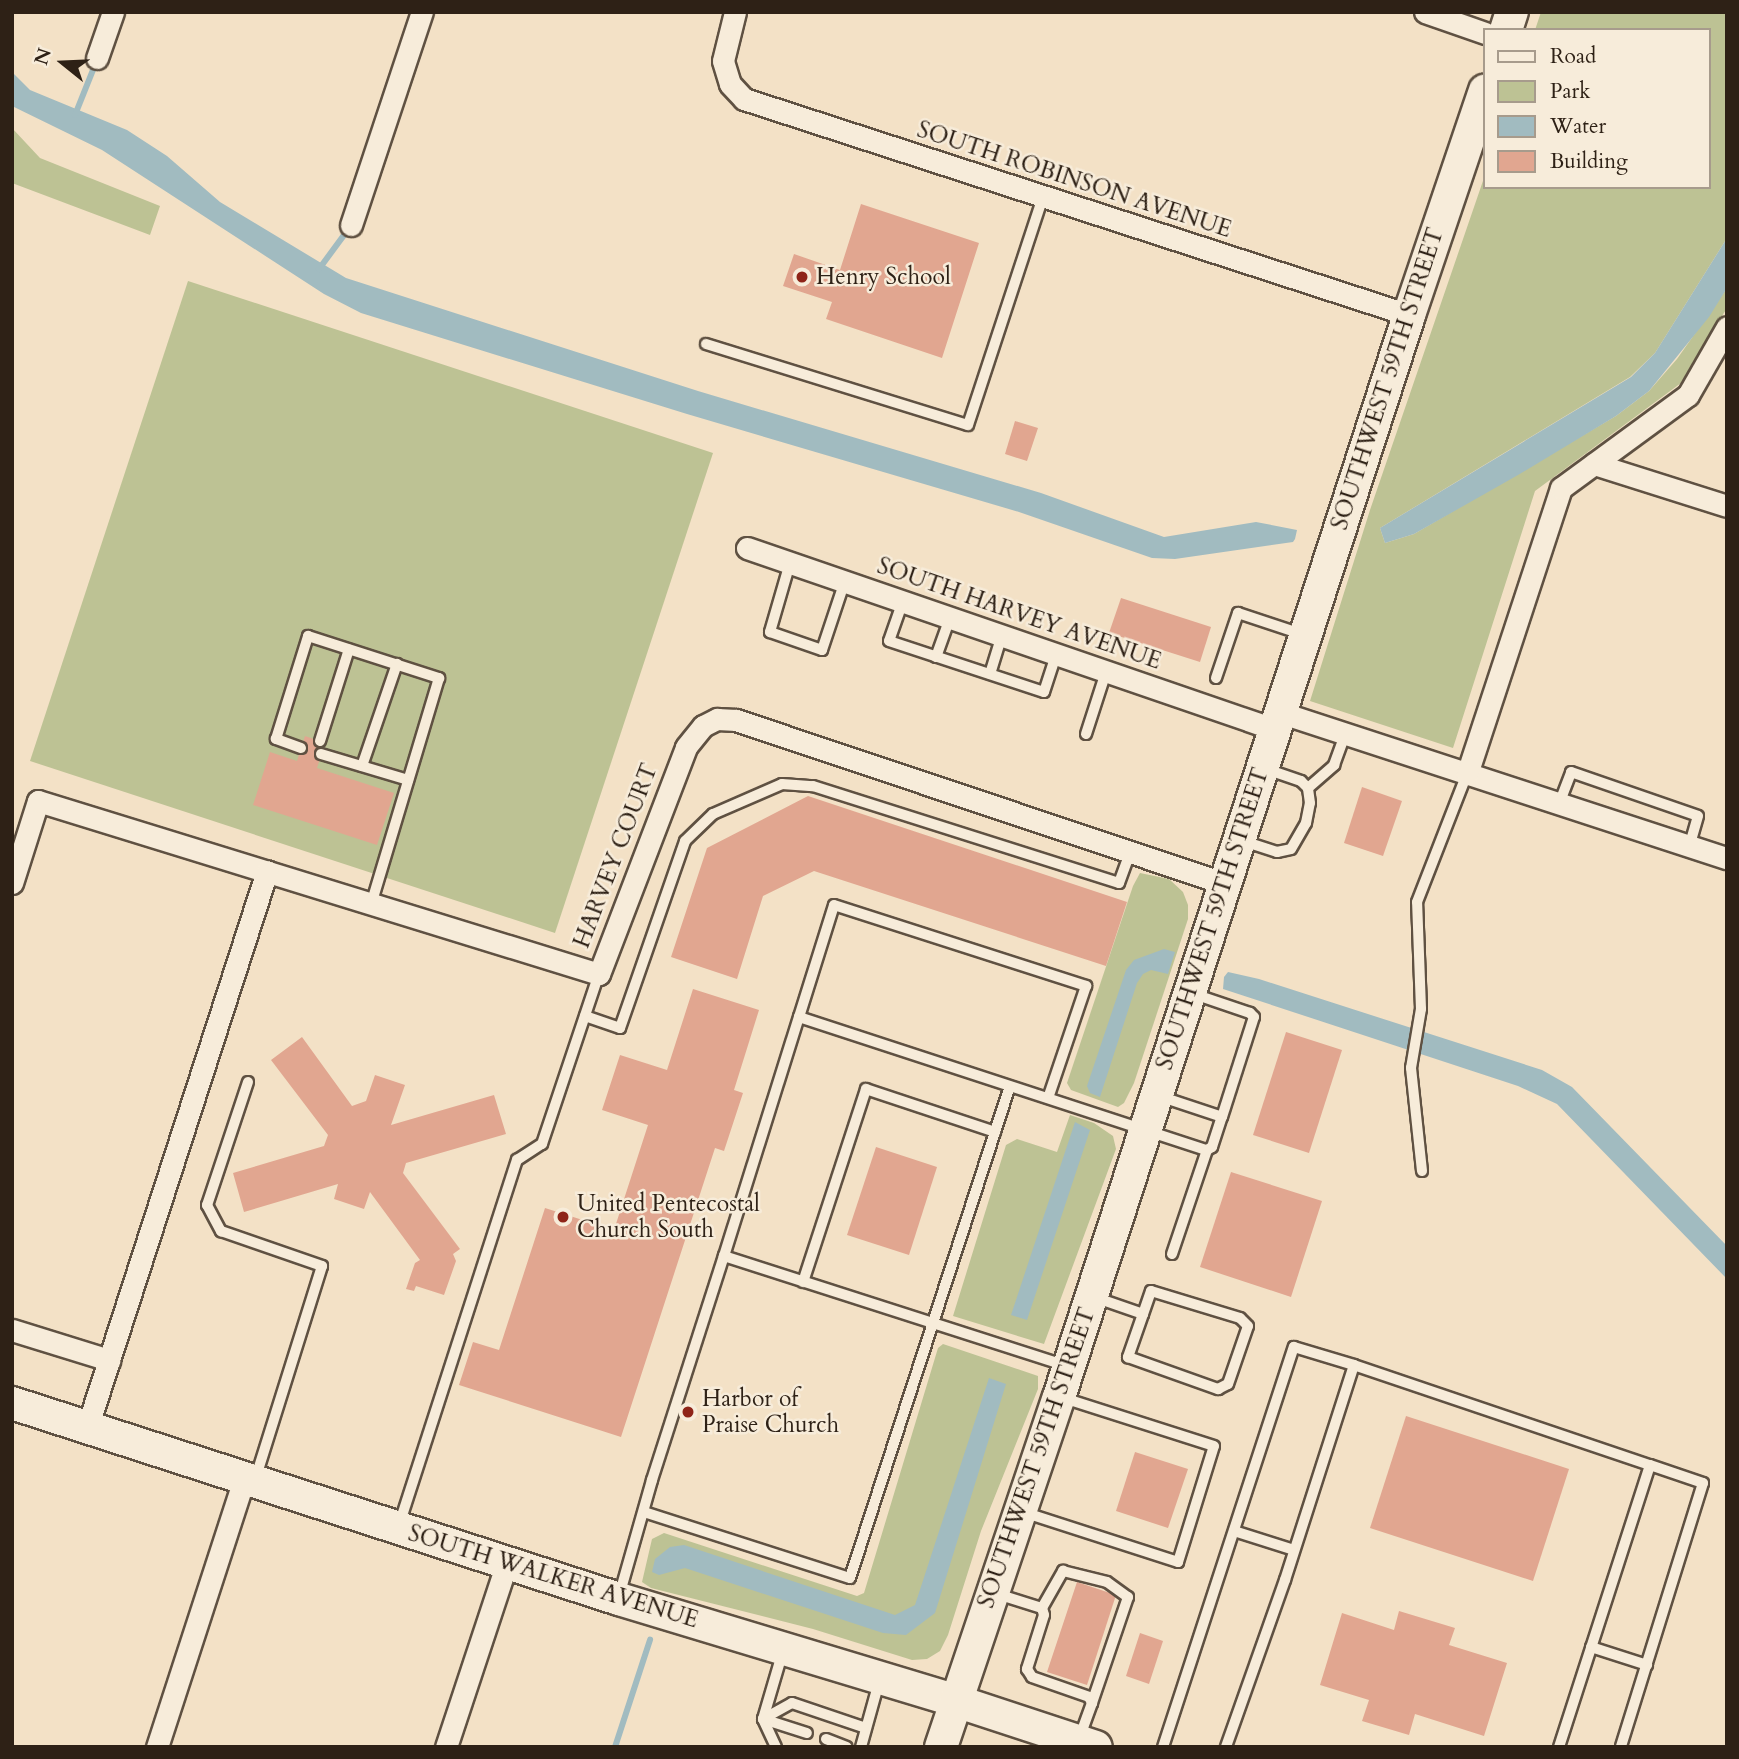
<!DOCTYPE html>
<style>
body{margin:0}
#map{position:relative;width:1739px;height:1759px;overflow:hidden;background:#f3e1c6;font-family:Cardo,serif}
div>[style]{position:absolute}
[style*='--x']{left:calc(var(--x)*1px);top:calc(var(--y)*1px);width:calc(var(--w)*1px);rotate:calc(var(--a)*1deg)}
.green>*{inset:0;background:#bdc294}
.water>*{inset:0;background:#a1bbc0}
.stream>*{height:6px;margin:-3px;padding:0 3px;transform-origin:3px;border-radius:3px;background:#a1bbc0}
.building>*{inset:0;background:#e1a690}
.roads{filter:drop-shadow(2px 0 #5f5142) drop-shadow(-2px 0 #5f5142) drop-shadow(0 2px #5f5142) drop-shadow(0 -2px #5f5142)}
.lane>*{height:10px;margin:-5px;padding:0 5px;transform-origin:5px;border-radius:5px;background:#f7ecda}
.street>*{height:21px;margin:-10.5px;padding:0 10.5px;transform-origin:10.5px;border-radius:10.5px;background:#f7ecda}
.secondary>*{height:32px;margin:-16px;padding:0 16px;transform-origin:16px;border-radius:16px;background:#f7ecda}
.dots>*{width:19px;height:19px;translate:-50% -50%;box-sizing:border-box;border:4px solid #f7ecda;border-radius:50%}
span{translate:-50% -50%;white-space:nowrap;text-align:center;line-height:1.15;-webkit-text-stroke:5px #f7ecda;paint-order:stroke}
.street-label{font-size:23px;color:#2e2116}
.poi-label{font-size:23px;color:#2e2116}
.left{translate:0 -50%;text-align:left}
.frame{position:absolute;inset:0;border:14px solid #2e2116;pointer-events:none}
.legend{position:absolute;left:1483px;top:28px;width:228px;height:161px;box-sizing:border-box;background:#f7ecda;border:2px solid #a79b8c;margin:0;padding:9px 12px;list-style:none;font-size:21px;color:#2e2116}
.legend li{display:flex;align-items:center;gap:14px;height:35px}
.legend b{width:35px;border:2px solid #a79b8c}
.north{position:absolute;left:28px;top:28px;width:70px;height:70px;-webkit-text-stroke:5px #f7ecda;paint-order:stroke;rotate:288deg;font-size:19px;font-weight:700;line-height:28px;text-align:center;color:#2e2116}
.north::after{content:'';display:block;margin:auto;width:24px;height:32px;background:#2e2116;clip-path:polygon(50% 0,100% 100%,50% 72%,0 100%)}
</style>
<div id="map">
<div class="green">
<i style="clip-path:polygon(1541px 12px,1727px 12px,1727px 238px,1655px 353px,1630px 377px,1380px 528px,1385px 543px,1414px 534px,1616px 416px,1649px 391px,1677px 359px,1727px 288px,1727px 308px,1681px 383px,1535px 491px,1453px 748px,1310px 701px,1370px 510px,1485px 175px,1485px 187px,1709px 187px,1709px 30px,1535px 30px)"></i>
<i style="clip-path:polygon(12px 128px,40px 158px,160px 206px,150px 235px,12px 183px)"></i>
<i style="clip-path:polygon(188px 281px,713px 453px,555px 933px,30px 761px)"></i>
<i style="clip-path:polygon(1140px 873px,1169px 879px,1183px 892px,1188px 905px,1188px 919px,1134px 1083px,1124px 1103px,1118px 1107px,1071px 1090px,1067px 1083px,1133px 886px)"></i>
<i style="clip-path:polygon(1070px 1115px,1094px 1123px,1113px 1136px,1116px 1149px,1044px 1344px,953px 1316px,1006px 1145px,1017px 1139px,1057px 1152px)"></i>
<i style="clip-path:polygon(943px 1344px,1038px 1376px,1038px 1389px,981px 1531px,948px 1635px,940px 1651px,927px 1659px,912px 1660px,813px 1629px,651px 1588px,642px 1582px,652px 1539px,664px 1533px,857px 1596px,864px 1593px,938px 1348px)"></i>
</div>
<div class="water">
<i style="clip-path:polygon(12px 72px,30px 90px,127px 130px,167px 156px,220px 202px,346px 278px,698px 391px,1041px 493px,1164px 537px,1256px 522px,1297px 530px,1295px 539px,1293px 542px,1175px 559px,1152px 558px,1019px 512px,687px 414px,361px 313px,324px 294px,102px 150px,12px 106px)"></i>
<i style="clip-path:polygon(1727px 238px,1727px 288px,1709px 317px,1649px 391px,1616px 416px,1518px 475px,1414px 534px,1385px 543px,1380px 528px,1631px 377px,1655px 353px)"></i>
<i style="clip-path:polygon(1164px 949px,1175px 952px,1168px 974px,1151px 970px,1143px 974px,1137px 983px,1100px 1097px,1090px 1093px,1087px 1086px,1126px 970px,1134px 960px)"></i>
<i style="clip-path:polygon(1228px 972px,1259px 979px,1542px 1070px,1572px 1087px,1727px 1246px,1727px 1279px,1557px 1104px,1518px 1086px,1223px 989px,1224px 977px)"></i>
<i style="clip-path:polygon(1075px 1122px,1090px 1130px,1027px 1320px,1011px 1315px)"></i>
<i style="clip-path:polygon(989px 1378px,1006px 1384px,935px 1613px,906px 1635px,883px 1633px,685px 1568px,659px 1575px,652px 1572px,655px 1559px,670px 1547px,684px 1545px,895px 1615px,915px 1605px)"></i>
</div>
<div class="stream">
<i style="--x:75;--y:115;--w:59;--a:-68.2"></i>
<i style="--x:319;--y:269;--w:52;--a:-53.6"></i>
<i style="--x:615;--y:1747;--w:113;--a:-71.9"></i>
</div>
<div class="building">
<i style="clip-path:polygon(861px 204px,979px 243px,942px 358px,826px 319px,832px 302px,783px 286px,794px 254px,840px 270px)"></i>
<i style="clip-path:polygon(1015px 421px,1038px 428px,1027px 461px,1005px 454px)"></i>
<i style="clip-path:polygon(1121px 598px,1211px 627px,1200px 662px,1109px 633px)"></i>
<i style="clip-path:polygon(305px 736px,325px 743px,317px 768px,394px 793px,377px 845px,253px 805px,270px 752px,297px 761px)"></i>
<i style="clip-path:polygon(1362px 787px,1402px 801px,1383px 856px,1344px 843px)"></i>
<i style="clip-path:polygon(808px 796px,1127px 902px,1106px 966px,814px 871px,763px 896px,737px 979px,671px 957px,707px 848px)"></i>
<i style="clip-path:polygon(693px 989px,759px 1010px,734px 1090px,743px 1093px,724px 1151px,715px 1148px,621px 1437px,459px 1385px,473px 1342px,499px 1350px,545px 1208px,614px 1230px,648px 1125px,602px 1110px,620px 1055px,667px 1070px)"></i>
<i style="clip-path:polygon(1286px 1032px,1342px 1050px,1309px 1153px,1253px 1135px)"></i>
<i style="clip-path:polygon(302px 1037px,352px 1106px,366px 1101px,375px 1075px,405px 1085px,391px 1125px,494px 1095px,506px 1134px,406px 1163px,403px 1173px,460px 1249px,453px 1254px,456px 1261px,444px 1295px,416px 1286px,414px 1291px,406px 1289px,415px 1263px,420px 1260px,370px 1192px,364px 1209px,334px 1199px,338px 1184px,244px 1212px,233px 1173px,324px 1146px,328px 1135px,271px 1060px)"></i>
<i style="clip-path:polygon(876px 1147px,937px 1167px,909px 1255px,847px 1235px)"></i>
<i style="clip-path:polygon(1231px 1172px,1322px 1201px,1291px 1297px,1200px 1267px)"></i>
<i style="clip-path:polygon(1406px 1416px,1569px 1469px,1533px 1581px,1370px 1528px)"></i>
<i style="clip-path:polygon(1135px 1452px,1188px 1469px,1168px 1528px,1116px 1511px)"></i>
<i style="clip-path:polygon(1077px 1582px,1116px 1595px,1087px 1685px,1047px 1672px)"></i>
<i style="clip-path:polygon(1399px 1611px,1455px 1628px,1449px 1645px,1507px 1663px,1484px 1736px,1415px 1714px,1409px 1735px,1362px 1721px,1369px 1700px,1320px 1685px,1342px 1613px,1394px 1630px)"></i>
<i style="clip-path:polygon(1140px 1633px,1163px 1641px,1149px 1684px,1126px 1676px)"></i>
</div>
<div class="roads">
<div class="lane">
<i style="--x:706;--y:344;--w:274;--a:17.2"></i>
<i style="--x:968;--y:425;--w:240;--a:-71.8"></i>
<i style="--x:790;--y:563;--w:72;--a:106.2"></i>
<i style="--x:770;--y:632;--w:55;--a:19.1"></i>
<i style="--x:822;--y:650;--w:73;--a:-71.6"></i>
<i style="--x:903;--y:601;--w:42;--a:109.3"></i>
<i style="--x:889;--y:641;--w:163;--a:18.2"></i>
<i style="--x:1044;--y:692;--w:40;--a:-72"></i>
<i style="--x:936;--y:657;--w:41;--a:-70.3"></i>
<i style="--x:990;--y:674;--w:41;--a:-72.9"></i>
<i style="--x:1216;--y:678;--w:69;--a:-71.3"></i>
<i style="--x:1238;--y:613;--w:66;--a:18.4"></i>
<i style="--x:1086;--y:734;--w:65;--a:-72.1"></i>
<i style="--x:320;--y:741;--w:96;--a:-72.5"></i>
<i style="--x:301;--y:748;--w:27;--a:-160"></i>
<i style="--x:276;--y:739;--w:108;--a:-72.7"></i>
<i style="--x:308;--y:636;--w:138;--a:17.8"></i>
<i style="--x:439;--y:678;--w:236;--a:106.7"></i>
<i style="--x:321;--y:754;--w:91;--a:16.6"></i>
<i style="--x:362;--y:766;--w:108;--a:-71.1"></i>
<i style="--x:1308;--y:788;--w:35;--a:-41"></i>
<i style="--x:1334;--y:765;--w:33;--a:-70"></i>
<i style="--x:1559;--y:804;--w:34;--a:-69"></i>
<i style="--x:1571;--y:772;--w:134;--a:19.1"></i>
<i style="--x:1698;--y:816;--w:32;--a:106"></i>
<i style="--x:1240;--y:840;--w:39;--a:18"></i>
<i style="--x:1277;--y:852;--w:14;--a:-12"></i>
<i style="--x:1291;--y:849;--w:30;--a:-60"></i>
<i style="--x:1306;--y:823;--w:20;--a:-79"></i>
<i style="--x:1310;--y:803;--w:15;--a:-98"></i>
<i style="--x:1308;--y:788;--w:10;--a:-135"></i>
<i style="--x:1301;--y:781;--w:37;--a:-161"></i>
<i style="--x:585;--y:1016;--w:37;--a:19"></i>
<i style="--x:620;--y:1028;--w:198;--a:-70.8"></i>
<i style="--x:685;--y:841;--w:39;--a:-44"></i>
<i style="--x:713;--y:814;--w:75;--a:-23.5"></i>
<i style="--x:782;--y:784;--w:31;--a:4"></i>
<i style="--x:813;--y:786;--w:321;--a:17.6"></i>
<i style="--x:1119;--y:883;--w:33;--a:-70"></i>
<i style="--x:799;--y:1017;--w:117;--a:-72.6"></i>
<i style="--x:834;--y:905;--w:265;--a:17.8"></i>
<i style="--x:1086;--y:986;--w:118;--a:108.7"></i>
<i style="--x:248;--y:1082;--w:130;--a:108.4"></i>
<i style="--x:207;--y:1205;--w:30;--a:62"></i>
<i style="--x:221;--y:1231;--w:107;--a:19.1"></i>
<i style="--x:322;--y:1266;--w:224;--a:107.4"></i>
<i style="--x:1159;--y:1096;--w:66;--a:18.4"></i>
<i style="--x:1222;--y:1117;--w:105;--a:-72.3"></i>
<i style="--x:1254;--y:1017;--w:6;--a:-135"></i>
<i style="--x:1250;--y:1013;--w:62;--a:-161.3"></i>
<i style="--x:1422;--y:1171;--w:104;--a:-96.1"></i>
<i style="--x:1411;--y:1068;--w:60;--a:-80.4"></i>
<i style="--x:1421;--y:1009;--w:107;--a:-92.1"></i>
<i style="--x:1417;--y:902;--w:137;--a:-68.7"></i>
<i style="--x:1172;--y:1254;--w:110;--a:-71.4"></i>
<i style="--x:724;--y:1256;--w:250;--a:-72.6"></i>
<i style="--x:799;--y:1017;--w:429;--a:18.1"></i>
<i style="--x:1207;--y:1150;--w:6;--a:-31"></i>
<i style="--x:1212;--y:1147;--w:32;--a:-72"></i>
<i style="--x:803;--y:1282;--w:203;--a:-71.9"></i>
<i style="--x:866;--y:1089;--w:136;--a:18.4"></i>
<i style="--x:1094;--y:1297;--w:52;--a:19.1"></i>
<i style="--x:1143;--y:1314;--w:46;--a:109.2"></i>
<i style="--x:1128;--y:1357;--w:96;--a:19.6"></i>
<i style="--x:1218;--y:1389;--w:11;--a:-27"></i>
<i style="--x:1228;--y:1384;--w:61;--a:-71"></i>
<i style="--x:1248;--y:1326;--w:11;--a:-135"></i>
<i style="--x:1240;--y:1318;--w:93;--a:-163.1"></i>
<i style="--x:1151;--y:1291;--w:24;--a:109"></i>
<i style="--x:1354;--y:1365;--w:312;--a:18.7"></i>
<i style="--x:644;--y:1512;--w:216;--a:17.8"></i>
<i style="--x:850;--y:1578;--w:517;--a:-71.99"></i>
<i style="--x:1023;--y:1512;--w:163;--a:17.9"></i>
<i style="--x:1178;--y:1562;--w:121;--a:-72.8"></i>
<i style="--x:1214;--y:1446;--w:162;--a:-162.3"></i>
<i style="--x:399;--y:1525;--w:384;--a:-72.1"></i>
<i style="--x:517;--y:1160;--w:30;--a:-33"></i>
<i style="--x:542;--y:1144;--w:179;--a:-71.5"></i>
<i style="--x:1234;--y:1531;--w:63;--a:17.6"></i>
<i style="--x:994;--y:1593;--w:50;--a:17.4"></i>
<i style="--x:1042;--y:1608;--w:7;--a:74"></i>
<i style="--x:1044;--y:1615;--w:57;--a:107.5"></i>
<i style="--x:1027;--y:1669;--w:9;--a:58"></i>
<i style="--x:1032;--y:1677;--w:60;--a:19.3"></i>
<i style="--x:1089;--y:1697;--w:7;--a:63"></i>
<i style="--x:1092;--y:1703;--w:38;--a:110"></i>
<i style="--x:619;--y:1596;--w:121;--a:-74.1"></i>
<i style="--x:652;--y:1480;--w:235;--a:-72.2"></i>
<i style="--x:724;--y:1256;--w:360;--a:17.8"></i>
<i style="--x:1042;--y:1608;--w:43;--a:-60.4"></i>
<i style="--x:1063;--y:1571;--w:45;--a:14"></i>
<i style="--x:1107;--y:1582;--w:26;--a:36"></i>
<i style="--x:1128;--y:1597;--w:112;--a:108.8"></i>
<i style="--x:1591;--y:1647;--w:59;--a:17.8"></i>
<i style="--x:783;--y:1651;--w:71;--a:106.4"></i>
<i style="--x:763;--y:1719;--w:46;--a:17.7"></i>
<i style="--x:826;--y:1739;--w:22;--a:21"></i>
<i style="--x:776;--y:1747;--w:31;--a:-115"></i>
<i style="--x:763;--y:1719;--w:33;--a:-29"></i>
<i style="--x:792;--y:1703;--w:78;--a:18.7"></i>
<i style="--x:861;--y:1747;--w:67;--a:-74.5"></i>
<i style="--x:1163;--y:1747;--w:421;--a:-71.9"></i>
<i style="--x:1294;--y:1347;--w:63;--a:16.7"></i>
<i style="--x:1354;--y:1365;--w:226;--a:107.8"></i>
<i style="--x:1285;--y:1580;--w:177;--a:109.5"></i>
<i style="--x:1559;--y:1747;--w:296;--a:-72.1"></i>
<i style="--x:1650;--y:1465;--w:56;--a:18.8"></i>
<i style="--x:1703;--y:1483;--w:276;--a:107.3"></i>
</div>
<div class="street">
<i style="--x:735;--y:12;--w:50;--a:103.8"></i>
<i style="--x:723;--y:61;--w:24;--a:73"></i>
<i style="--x:730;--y:84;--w:21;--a:47"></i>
<i style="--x:744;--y:99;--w:699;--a:17.99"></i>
<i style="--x:1425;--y:12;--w:64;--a:19.3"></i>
<i style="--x:97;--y:58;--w:49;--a:-70.8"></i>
<i style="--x:351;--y:225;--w:225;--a:-71.6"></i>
<i style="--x:1594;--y:464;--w:139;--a:17.5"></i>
<i style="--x:747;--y:548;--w:557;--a:18.96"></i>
<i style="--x:1279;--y:712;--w:471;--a:18.1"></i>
<i style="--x:1467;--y:774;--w:301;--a:-71.8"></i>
<i style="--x:1561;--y:488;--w:157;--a:-36.2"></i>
<i style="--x:1688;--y:395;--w:78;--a:-60.2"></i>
<i style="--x:12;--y:883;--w:86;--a:-72.4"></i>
<i style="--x:38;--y:801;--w:587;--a:17.14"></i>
<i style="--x:599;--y:974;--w:243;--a:-69"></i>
<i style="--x:686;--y:747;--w:27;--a:-51"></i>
<i style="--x:703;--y:726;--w:16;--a:-27"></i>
<i style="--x:717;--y:719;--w:19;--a:3"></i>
<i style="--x:736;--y:720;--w:514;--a:18.51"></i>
<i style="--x:12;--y:1330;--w:102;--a:17.2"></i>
<i style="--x:87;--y:1428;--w:585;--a:-72.09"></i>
<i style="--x:157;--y:1747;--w:282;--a:-72"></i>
<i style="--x:446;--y:1747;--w:194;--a:-71.7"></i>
</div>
<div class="secondary">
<i style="--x:1506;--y:30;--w:19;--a:-72"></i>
<i style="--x:12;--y:1403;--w:638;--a:17.9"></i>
<i style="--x:619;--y:1599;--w:352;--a:16.8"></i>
<i style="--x:956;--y:1701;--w:147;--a:18.2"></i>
<i style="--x:941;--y:1747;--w:369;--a:-71.4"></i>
<i style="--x:1059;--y:1397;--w:1137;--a:-72.07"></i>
<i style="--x:1409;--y:315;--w:237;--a:-71.3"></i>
</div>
</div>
<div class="dots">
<i style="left:802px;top:277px;background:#8f2418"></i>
<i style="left:563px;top:1217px;background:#8f2418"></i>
<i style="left:688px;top:1412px;background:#8f2418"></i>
</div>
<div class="street-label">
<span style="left:1074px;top:180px;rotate:18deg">SOUTH ROBINSON AVENUE</span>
<span style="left:1388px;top:379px;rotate:-72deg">SOUTHWEST 59TH STREET</span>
<span style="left:1019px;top:614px;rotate:19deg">SOUTH HARVEY AVENUE</span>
<span style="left:616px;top:856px;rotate:-69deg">HARVEY COURT</span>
<span style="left:1213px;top:919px;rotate:-72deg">SOUTHWEST 59TH STREET</span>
<span style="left:1037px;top:1458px;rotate:-71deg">SOUTHWEST 59TH STREET</span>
<span style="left:553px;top:1577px;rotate:17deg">SOUTH WALKER AVENUE</span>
</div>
<div class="poi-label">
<span class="left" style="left:816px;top:277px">Henry School</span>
<span class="left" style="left:577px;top:1217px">United Pentecostal<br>Church South</span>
<span class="left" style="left:702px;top:1412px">Harbor of<br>Praise Church</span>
</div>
<div class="frame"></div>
<ul class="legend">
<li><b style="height:9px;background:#f7ecda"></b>Road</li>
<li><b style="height:19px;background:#bdc294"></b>Park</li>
<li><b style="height:19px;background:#a1bbc0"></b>Water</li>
<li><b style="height:19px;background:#e1a690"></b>Building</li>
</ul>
<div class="north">N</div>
</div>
